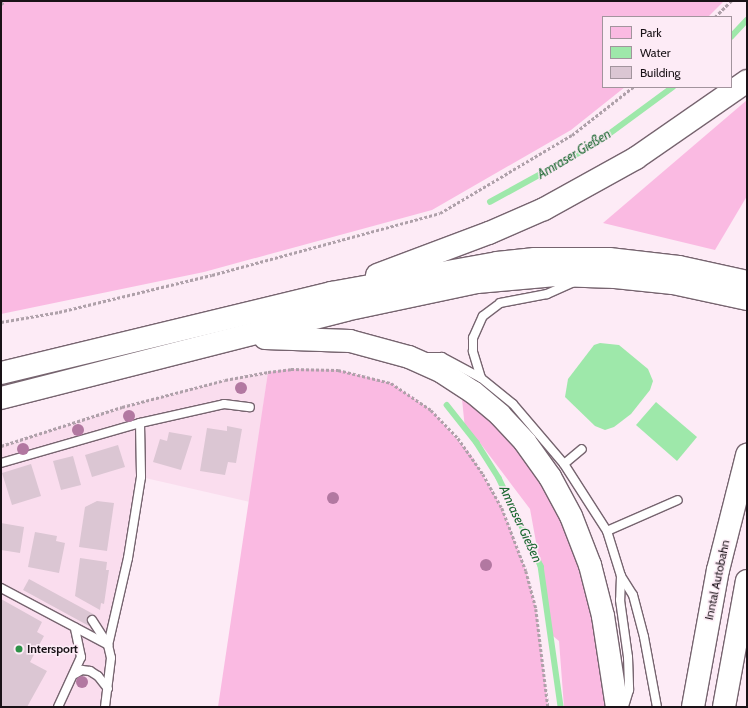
<!DOCTYPE html>
<meta charset="utf-8">
<style>
body{margin:0}
#map{position:relative;width:748px;height:708px;overflow:hidden;background:#fdebf6;font-family:Cabin,sans-serif}
div>[style]{position:absolute}
[style*='--x']{left:calc(var(--x)*1px);top:calc(var(--y)*1px);width:calc(var(--w)*1px);rotate:calc(var(--a)*1deg)}
.built>*{inset:0;background:#faddee}
.green>*{inset:0;background:#fabae2}
.water>*{inset:0;background:#9ee8aa}
.stream>*{height:5.5px;margin:-2.75px;padding:0 2.75px;transform-origin:2.75px;border-radius:2.75px;background:#9ee8aa}
.building>*{inset:0;background:#dbc6d3}
.path>*{height:2.5px;margin-top:-1.25px;transform-origin:0;background:repeating-linear-gradient(90deg,#afa1aa 0 3px,transparent 0 5px)}
.roads{filter:drop-shadow(1px 0 #76646f) drop-shadow(-1px 0 #76646f) drop-shadow(0 1px #76646f) drop-shadow(0 -1px #76646f)}
.lane>*{height:8px;margin:-4px;padding:0 4px;transform-origin:4px;border-radius:4px;background:#fff}
.highway>*{height:22px;margin:-11px;padding:0 11px;transform-origin:11px;border-radius:11px;background:#fff}
.trees>*{width:12px;height:12px;margin:-6px;border-radius:50%;background:#b278a1}
.dots>*{width:11px;height:11px;translate:-50% -50%;box-sizing:border-box;border:2px solid #fdebf6;border-radius:50%}
span{translate:-50% -50%;white-space:nowrap;text-align:center;line-height:1.15;-webkit-text-stroke:3px #fdebf6;paint-order:stroke}
.street-label{font-size:12px;color:#191217}
.poi-label{font-size:12px;color:#191217;font-weight:700}
.left{translate:0 -50%;text-align:left}
.water-label{font-size:13px;color:#1c6831;font-style:italic}
.frame{position:absolute;inset:0;border:2px solid #191217;pointer-events:none}
.legend{position:absolute;left:602px;top:16px;width:130px;height:72px;box-sizing:border-box;background:#fdebf6;border:1px solid #a2949d;margin:0;padding:5px 7px;list-style:none;font-size:12px;color:#191217}
.legend li{display:flex;align-items:center;gap:8px;height:20px}
.legend b{width:20px;border:1px solid #a2949d}
</style>
<div id="map">
<div class="built">
<i style="clip-path:polygon(268px 372px,250px 502px,141px 477px,108px 645px,105px 707px,1px 707px,1px 446px,122px 407px,225px 380px)"></i>
</div>
<div class="green">
<i style="clip-path:polygon(1px 1px,724px 1px,708px 17px,603px 17px,603px 87px,625px 87px,571px 130px,432px 210px,204px 272px,1px 314px)"></i>
<i style="clip-path:polygon(747px 100px,747px 196px,715px 250px,603px 223px)"></i>
<i style="clip-path:polygon(291px 369px,338px 370px,391px 383px,431px 410px,471px 455px,502px 508px,526px 571px,536px 609px,548px 707px,218px 707px,268px 372px)"></i>
<i style="clip-path:polygon(462px 399px,474px 404px,513px 441px,561px 509px,594px 623px,608px 707px,564px 707px,559px 641px,553px 636px,530px 509px,480px 443px,465px 429px)"></i>
</div>
<div class="water">
<i style="clip-path:polygon(600px 343px,619px 345px,648px 369px,653px 381px,650px 390px,631px 414px,614px 427px,605px 430px,595px 426px,565px 397px,568px 379px,594px 345px)"></i>
<i style="clip-path:polygon(656px 402px,697px 437px,677px 461px,636px 425px)"></i>
</div>
<div class="stream">
<i style="--x:731;--y:37;--w:23;--a:-47"></i>
<i style="--x:490;--y:202;--w:122;--a:-28.9"></i>
<i style="--x:597;--y:143;--w:94;--a:-36.4"></i>
<i style="--x:447;--y:405;--w:48;--a:51.7"></i>
<i style="--x:477;--y:443;--w:41;--a:57.8"></i>
<i style="--x:499;--y:478;--w:98;--a:64.5"></i>
<i style="--x:541;--y:566;--w:142;--a:81.9"></i>
</div>
<div class="building">
<i style="clip-path:polygon(227px 426px,242px 429px,236px 463px,228px 462px,225px 475px,200px 471px,207px 428px,227px 431px)"></i>
<i style="clip-path:polygon(169px 432px,192px 436px,181px 470px,153px 462px,160px 439px,167px 441px)"></i>
<i style="clip-path:polygon(118px 445px,125px 467px,92px 477px,85px 455px)"></i>
<i style="clip-path:polygon(73px 456px,81px 485px,61px 490px,53px 461px)"></i>
<i style="clip-path:polygon(31px 464px,41px 496px,12px 505px,2px 473px)"></i>
<i style="clip-path:polygon(97px 501px,114px 503px,107px 551px,79px 547px,85px 507px)"></i>
<i style="clip-path:polygon(1px 523px,24px 527px,20px 553px,1px 550px)"></i>
<i style="clip-path:polygon(35px 532px,57px 536px,56px 541px,65px 543px,59px 573px,28px 567px)"></i>
<i style="clip-path:polygon(80px 558px,107px 562px,106px 570px,109px 570px,104px 604px,101px 603px,100px 610px,75px 596px)"></i>
<i style="clip-path:polygon(29px 579px,95px 615px,89px 626px,23px 590px)"></i>
<i style="clip-path:polygon(1px 599px,42px 622px,37px 632px,44px 636px,30px 662px,47px 671px,27px 707px,1px 707px)"></i>
</div>
<div class="path">
<i style="--x:1;--y:4;--w:5;--a:-37"></i>
<i style="--x:715;--y:17;--w:23;--a:-45"></i>
<i style="--x:1;--y:322;--w:59;--a:-9.8"></i>
<i style="--x:59;--y:312;--w:157;--a:-13.6"></i>
<i style="--x:212;--y:275;--w:236;--a:-15.2"></i>
<i style="--x:440;--y:213;--w:153;--a:-30.6"></i>
<i style="--x:572;--y:135;--w:78;--a:-38.2"></i>
<i style="--x:1;--y:446;--w:127;--a:-17.9"></i>
<i style="--x:122;--y:407;--w:106;--a:-14.7"></i>
<i style="--x:225;--y:380;--w:44;--a:-10.5"></i>
<i style="--x:268;--y:372;--w:23;--a:-7"></i>
<i style="--x:291;--y:369;--w:47;--a:1.2"></i>
<i style="--x:338;--y:370;--w:55;--a:13.8"></i>
<i style="--x:391;--y:383;--w:48;--a:34"></i>
<i style="--x:431;--y:410;--w:39;--a:46"></i>
<i style="--x:458;--y:438;--w:44;--a:55.2"></i>
<i style="--x:483;--y:474;--w:39;--a:61"></i>
<i style="--x:502;--y:508;--w:67;--a:69.1"></i>
<i style="--x:526;--y:571;--w:39;--a:75"></i>
<i style="--x:536;--y:609;--w:99;--a:83"></i>
</div>
<div class="roads">
<div class="lane">
<i style="--x:426;--y:357;--w:16;--a:0"></i>
<i style="--x:442;--y:357;--w:44;--a:28.3"></i>
<i style="--x:481;--y:378;--w:41;--a:39.1"></i>
<i style="--x:513;--y:404;--w:79;--a:49.6"></i>
<i style="--x:564;--y:464;--w:80;--a:57.3"></i>
<i style="--x:607;--y:531;--w:47;--a:72.7"></i>
<i style="--x:621;--y:576;--w:22;--a:58"></i>
<i style="--x:633;--y:595;--w:43;--a:75.3"></i>
<i style="--x:644;--y:637;--w:71;--a:79.5"></i>
<i style="--x:481;--y:378;--w:28;--a:-107"></i>
<i style="--x:473;--y:351;--w:13;--a:-90"></i>
<i style="--x:473;--y:338;--w:24;--a:-66"></i>
<i style="--x:483;--y:316;--w:21;--a:-37"></i>
<i style="--x:500;--y:303;--w:48;--a:-10.8"></i>
<i style="--x:547;--y:294;--w:30;--a:-24"></i>
<i style="--x:140;--y:423;--w:86;--a:-12.7"></i>
<i style="--x:224;--y:404;--w:26;--a:7"></i>
<i style="--x:1;--y:463;--w:145;--a:-16.1"></i>
<i style="--x:140;--y:423;--w:54;--a:88.9"></i>
<i style="--x:141;--y:477;--w:82;--a:99.1"></i>
<i style="--x:128;--y:558;--w:89;--a:102.9"></i>
<i style="--x:564;--y:464;--w:23;--a:-40"></i>
<i style="--x:607;--y:531;--w:77;--a:-23.6"></i>
<i style="--x:621;--y:576;--w:24;--a:92"></i>
<i style="--x:620;--y:600;--w:58;--a:82"></i>
<i style="--x:628;--y:657;--w:33;--a:88"></i>
<i style="--x:629;--y:690;--w:17;--a:107"></i>
<i style="--x:1;--y:588;--w:121;--a:28"></i>
<i style="--x:108;--y:645;--w:13;--a:77"></i>
<i style="--x:111;--y:658;--w:49;--a:97"></i>
<i style="--x:92;--y:620;--w:30;--a:57"></i>
<i style="--x:75;--y:674;--w:8;--a:-30"></i>
<i style="--x:82;--y:670;--w:8;--a:7"></i>
<i style="--x:90;--y:671;--w:9;--a:32"></i>
<i style="--x:98;--y:676;--w:16;--a:52"></i>
<i style="--x:58;--y:707;--w:55;--a:-65.3"></i>
<i style="--x:81;--y:657;--w:30;--a:-102"></i>
</div>
<div class="highway">
<i style="--x:377;--y:275;--w:120;--a:-20.6"></i>
<i style="--x:489;--y:233;--w:60;--a:-23.6"></i>
<i style="--x:544;--y:209;--w:105;--a:-29"></i>
<i style="--x:636;--y:158;--w:135;--a:-34.7"></i>
<i style="--x:265;--y:338;--w:85;--a:2"></i>
<i style="--x:350;--y:341;--w:61;--a:15.2"></i>
<i style="--x:409;--y:357;--w:36;--a:24"></i>
<i style="--x:442;--y:372;--w:37;--a:33"></i>
<i style="--x:473;--y:392;--w:35;--a:40"></i>
<i style="--x:500;--y:415;--w:37;--a:47"></i>
<i style="--x:525;--y:442;--w:43;--a:54.5"></i>
<i style="--x:550;--y:477;--w:44;--a:61.7"></i>
<i style="--x:571;--y:516;--w:53;--a:68.8"></i>
<i style="--x:590;--y:565;--w:53;--a:75.7"></i>
<i style="--x:603;--y:616;--w:92;--a:81.3"></i>
<i style="--x:1;--y:373;--w:340;--a:-13.6"></i>
<i style="--x:331;--y:293;--w:169;--a:-10.2"></i>
<i style="--x:497;--y:263;--w:38;--a:-6"></i>
<i style="--x:535;--y:259;--w:74;--a:0"></i>
<i style="--x:609;--y:259;--w:70;--a:6.5"></i>
<i style="--x:679;--y:267;--w:70;--a:12.4"></i>
<i style="--x:1;--y:398;--w:355;--a:-14.3"></i>
<i style="--x:345;--y:310;--w:135;--a:-12"></i>
<i style="--x:477;--y:282;--w:79;--a:-5.1"></i>
<i style="--x:556;--y:275;--w:59;--a:1.9"></i>
<i style="--x:615;--y:277;--w:58;--a:5.9"></i>
<i style="--x:673;--y:283;--w:76;--a:12.2"></i>
<i style="--x:693;--y:707;--w:139;--a:-79.7"></i>
<i style="--x:718;--y:570;--w:119;--a:-75.8"></i>
<i style="--x:724;--y:707;--w:128;--a:-79.7"></i>
</div>
</div>
<div class="trees">
<i style="left:241px;top:388px"></i>
<i style="left:129px;top:416px"></i>
<i style="left:78px;top:430px"></i>
<i style="left:23px;top:449px"></i>
<i style="left:333px;top:498px"></i>
<i style="left:486px;top:565px"></i>
<i style="left:82px;top:682px"></i>
</div>
<div class="dots">
<i style="left:19px;top:649px;background:#2d9247"></i>
</div>
<div class="street-label">
<span style="left:717px;top:580px;rotate:-78deg">Inntal Autobahn</span>
</div>
<div class="poi-label">
<span class="left" style="left:27px;top:649px">Intersport</span>
</div>
<div class="water-label">
<span style="left:574px;top:154px;rotate:-31deg">Amraser Gießen</span>
<span style="left:521px;top:524px;rotate:65deg">Amraser Gießen</span>
</div>
<div class="frame"></div>
<ul class="legend">
<li><b style="height:11px;background:#fabae2"></b>Park</li>
<li><b style="height:11px;background:#9ee8aa"></b>Water</li>
<li><b style="height:11px;background:#dbc6d3"></b>Building</li>
</ul>
</div>
